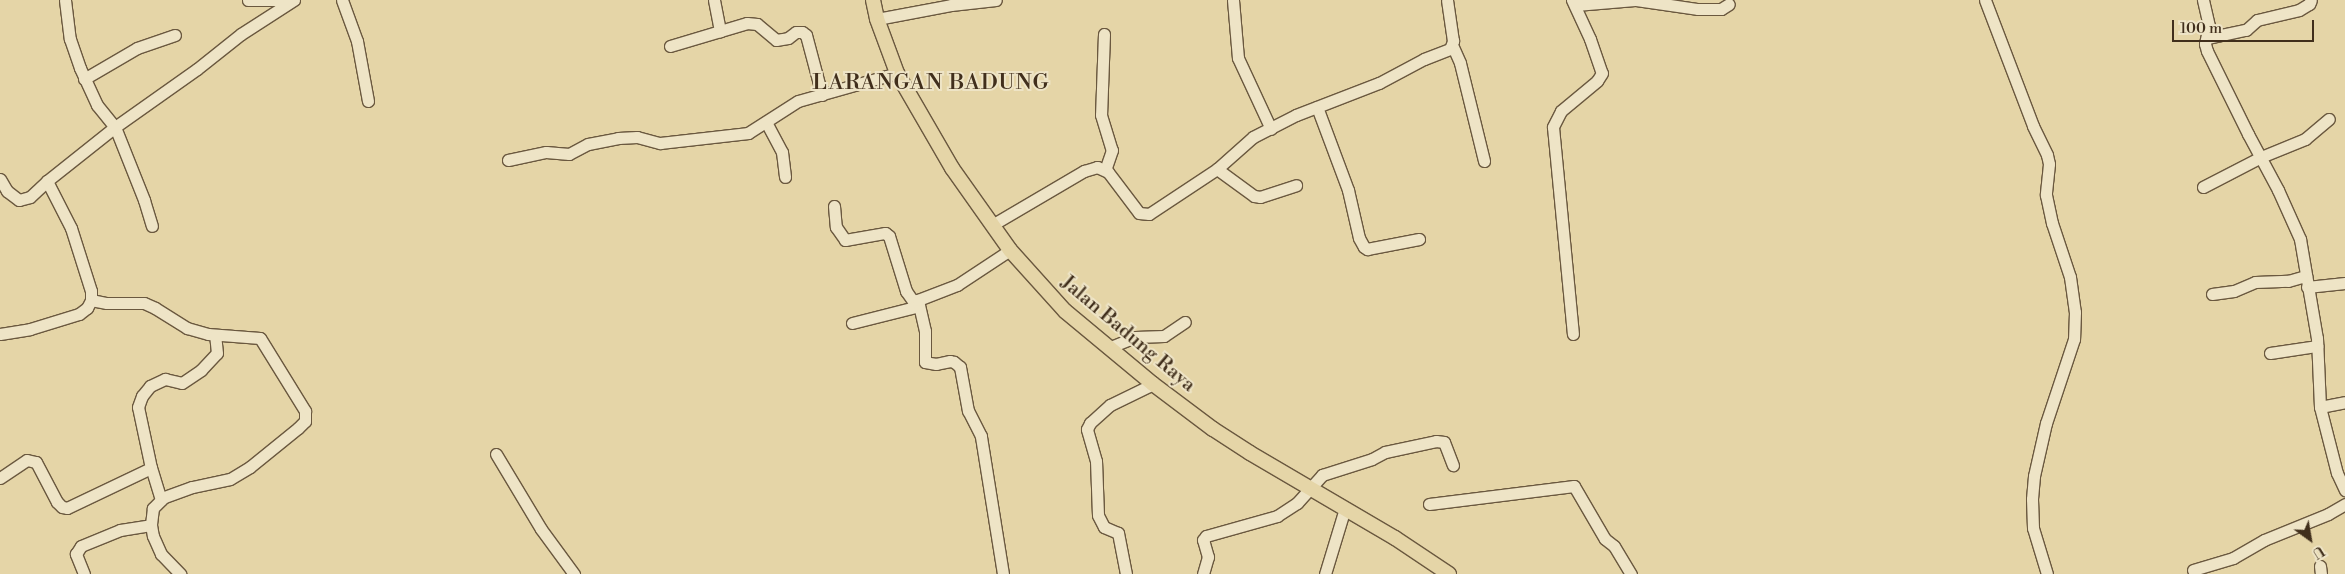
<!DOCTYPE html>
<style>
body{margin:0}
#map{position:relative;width:2345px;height:574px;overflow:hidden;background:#e5d5a7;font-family:"Libre Bodoni",serif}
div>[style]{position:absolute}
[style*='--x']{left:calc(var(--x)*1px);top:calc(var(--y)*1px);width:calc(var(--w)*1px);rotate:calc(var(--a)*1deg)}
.roads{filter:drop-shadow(1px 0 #6a583f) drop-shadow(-1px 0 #6a583f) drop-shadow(0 1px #6a583f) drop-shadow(0 -1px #6a583f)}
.minor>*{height:11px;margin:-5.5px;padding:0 5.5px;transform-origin:5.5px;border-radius:5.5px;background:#eee4c6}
.major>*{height:14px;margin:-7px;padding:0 7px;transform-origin:7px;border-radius:7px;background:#e5d5a7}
span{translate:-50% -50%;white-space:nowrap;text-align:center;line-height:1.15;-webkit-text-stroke:4px #eee4c6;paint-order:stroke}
.street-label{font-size:20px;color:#412f1c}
.quarter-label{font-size:22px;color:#412f1c;letter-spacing:1px}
.north{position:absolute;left:2285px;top:514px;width:50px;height:50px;-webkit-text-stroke:4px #eee4c6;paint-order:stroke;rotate:148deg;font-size:14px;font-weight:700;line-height:20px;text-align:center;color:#412f1c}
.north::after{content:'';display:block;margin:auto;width:18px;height:22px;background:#412f1c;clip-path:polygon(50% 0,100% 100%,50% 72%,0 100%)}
.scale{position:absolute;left:2172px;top:20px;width:142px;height:22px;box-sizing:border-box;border:2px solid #412f1c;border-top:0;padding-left:6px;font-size:15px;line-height:18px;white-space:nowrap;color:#412f1c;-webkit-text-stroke:4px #eee4c6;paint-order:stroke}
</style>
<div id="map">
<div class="roads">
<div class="minor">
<i style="--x:65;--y:0;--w:39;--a:83"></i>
<i style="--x:70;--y:39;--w:31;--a:71"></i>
<i style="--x:80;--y:68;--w:41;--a:65.3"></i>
<i style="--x:97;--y:105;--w:28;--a:51"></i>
<i style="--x:115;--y:127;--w:79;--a:68.3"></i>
<i style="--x:144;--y:200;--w:27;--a:73"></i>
<i style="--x:248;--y:0;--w:34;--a:0"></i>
<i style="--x:342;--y:0;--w:44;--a:69.9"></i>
<i style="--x:357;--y:41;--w:61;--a:79.6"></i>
<i style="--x:714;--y:0;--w:32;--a:79"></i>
<i style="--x:1233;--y:0;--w:58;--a:85.1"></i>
<i style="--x:1238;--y:58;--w:78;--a:65.1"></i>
<i style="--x:1572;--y:0;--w:43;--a:65.2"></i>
<i style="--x:1590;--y:39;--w:36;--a:71"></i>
<i style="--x:1602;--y:73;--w:9;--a:122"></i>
<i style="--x:1597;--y:81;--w:47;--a:140.2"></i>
<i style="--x:1561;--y:111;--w:18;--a:117"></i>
<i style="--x:1553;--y:127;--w:208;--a:84.5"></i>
<i style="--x:1636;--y:0;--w:63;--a:8.3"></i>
<i style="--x:1698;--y:9;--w:23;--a:0"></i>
<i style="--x:1721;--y:9;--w:9;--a:-32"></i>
<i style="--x:1985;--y:0;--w:135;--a:69.1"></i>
<i style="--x:2033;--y:126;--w:32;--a:64"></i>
<i style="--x:2047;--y:155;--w:9;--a:77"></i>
<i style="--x:2049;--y:164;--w:31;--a:96"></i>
<i style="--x:2046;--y:195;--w:29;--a:78"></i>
<i style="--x:2052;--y:223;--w:57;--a:71.6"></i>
<i style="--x:2070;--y:277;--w:35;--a:82"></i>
<i style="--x:2075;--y:312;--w:27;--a:92"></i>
<i style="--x:2074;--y:339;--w:89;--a:108.4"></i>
<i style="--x:2046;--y:423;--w:54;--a:102.8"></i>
<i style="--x:2034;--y:476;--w:23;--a:95"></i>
<i style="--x:2032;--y:499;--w:29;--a:88"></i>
<i style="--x:2033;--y:528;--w:48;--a:73.1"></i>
<i style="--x:2203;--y:0;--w:27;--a:77"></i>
<i style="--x:2209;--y:26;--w:18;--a:103"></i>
<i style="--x:2205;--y:44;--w:7;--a:74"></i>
<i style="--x:2207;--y:51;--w:93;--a:63.7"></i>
<i style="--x:2248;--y:134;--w:64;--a:61.8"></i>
<i style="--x:2278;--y:190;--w:54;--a:65.8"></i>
<i style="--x:2300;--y:239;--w:100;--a:80.3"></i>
<i style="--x:2317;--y:338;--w:69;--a:87.5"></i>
<i style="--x:2320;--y:407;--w:68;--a:75.6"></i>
<i style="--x:2337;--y:473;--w:19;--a:65"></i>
<i style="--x:1576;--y:5;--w:59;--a:-4.8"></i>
<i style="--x:877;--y:19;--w:75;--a:-10.7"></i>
<i style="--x:951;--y:5;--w:45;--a:-6.3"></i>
<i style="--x:1104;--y:34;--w:81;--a:92.1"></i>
<i style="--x:1101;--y:115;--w:37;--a:73"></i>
<i style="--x:1112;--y:150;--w:21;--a:109"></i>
<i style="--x:2207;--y:38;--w:40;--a:-12"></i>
<i style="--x:2246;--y:30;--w:15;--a:-42"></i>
<i style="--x:2257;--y:20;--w:43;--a:-13.4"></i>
<i style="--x:2299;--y:10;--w:12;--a:-31"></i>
<i style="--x:2309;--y:4;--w:4;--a:-63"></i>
<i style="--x:670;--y:46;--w:80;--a:-16.6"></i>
<i style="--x:747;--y:23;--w:10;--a:6"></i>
<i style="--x:757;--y:24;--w:25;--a:40"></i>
<i style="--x:776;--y:40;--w:12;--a:-9"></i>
<i style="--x:788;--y:38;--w:10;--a:-37"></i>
<i style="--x:796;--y:32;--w:6;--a:0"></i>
<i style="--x:802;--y:32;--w:5;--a:37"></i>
<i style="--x:806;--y:35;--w:62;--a:75.1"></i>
<i style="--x:1453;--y:47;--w:17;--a:66"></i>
<i style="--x:1460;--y:63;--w:101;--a:76.2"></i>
<i style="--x:84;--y:79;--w:61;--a:-30.3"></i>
<i style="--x:137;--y:48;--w:40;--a:-18.9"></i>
<i style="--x:1317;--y:107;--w:89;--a:69.5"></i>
<i style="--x:1348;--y:190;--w:49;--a:77.1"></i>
<i style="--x:1359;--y:238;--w:10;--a:61"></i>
<i style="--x:1364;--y:247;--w:4;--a:34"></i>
<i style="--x:1367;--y:249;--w:53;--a:-10.9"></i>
<i style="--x:766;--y:122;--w:34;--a:62"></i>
<i style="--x:782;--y:152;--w:25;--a:83"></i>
<i style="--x:508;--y:160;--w:39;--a:-12"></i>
<i style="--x:546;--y:152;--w:23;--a:5"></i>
<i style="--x:569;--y:154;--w:21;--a:-28"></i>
<i style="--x:588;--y:144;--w:31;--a:-11"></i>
<i style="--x:618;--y:138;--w:19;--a:-3"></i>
<i style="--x:637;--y:137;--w:24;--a:15"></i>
<i style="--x:660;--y:143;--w:89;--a:-6.5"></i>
<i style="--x:748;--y:133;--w:59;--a:-32.6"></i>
<i style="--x:798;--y:101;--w:103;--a:-15.8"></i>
<i style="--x:1217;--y:169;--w:46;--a:36.1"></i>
<i style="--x:1254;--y:196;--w:6;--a:9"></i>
<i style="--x:1260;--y:197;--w:38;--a:-18"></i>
<i style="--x:0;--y:179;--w:14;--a:60"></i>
<i style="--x:7;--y:191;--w:15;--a:37"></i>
<i style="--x:19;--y:200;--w:11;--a:-15"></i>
<i style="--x:30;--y:197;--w:23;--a:-43"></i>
<i style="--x:2203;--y:187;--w:65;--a:-27.3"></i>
<i style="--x:2261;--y:157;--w:48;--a:-22.2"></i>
<i style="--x:2305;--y:139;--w:31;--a:-40"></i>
<i style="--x:834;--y:206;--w:21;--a:85"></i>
<i style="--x:836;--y:227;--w:16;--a:55"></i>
<i style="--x:845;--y:240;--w:41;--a:-9.9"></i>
<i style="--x:885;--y:233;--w:5;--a:37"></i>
<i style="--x:889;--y:236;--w:58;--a:72.8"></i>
<i style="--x:906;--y:291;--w:12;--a:55"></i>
<i style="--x:913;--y:301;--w:5;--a:-11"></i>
<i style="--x:992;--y:225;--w:107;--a:-30.4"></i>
<i style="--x:1084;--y:171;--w:14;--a:-17"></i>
<i style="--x:1097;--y:167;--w:12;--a:24"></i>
<i style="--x:1108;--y:172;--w:51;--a:52.9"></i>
<i style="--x:1139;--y:213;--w:10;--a:6"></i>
<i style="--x:1149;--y:214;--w:82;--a:-33.5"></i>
<i style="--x:1217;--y:169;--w:48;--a:-41.6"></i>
<i style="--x:1253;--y:137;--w:48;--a:-27.1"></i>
<i style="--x:1296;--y:115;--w:89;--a:-21.1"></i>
<i style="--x:1379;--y:83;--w:51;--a:-28.1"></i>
<i style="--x:1424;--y:59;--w:28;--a:-21"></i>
<i style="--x:1450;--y:49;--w:9;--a:-69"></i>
<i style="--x:1453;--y:41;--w:41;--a:-98.3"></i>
<i style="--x:2307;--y:287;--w:38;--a:-6"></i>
<i style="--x:2212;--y:294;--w:22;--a:-8"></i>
<i style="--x:2234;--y:291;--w:23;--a:-23"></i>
<i style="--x:2255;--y:282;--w:33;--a:-2"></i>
<i style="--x:2288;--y:281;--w:19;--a:-16"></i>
<i style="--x:91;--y:300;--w:16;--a:11"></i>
<i style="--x:107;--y:303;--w:37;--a:0"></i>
<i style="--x:144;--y:303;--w:12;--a:24"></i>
<i style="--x:155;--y:308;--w:38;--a:32"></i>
<i style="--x:187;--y:328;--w:22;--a:16"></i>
<i style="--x:208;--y:334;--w:52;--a:4.4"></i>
<i style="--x:260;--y:338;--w:86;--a:58.3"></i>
<i style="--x:305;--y:411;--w:10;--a:90"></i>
<i style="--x:305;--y:421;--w:10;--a:135"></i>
<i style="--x:298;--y:428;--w:62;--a:140.9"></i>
<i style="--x:250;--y:467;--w:23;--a:149"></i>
<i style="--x:230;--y:479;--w:39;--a:168"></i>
<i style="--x:192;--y:487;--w:30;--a:160"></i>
<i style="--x:164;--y:497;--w:16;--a:135"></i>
<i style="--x:153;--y:508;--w:17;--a:97"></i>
<i style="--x:151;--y:525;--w:11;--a:80"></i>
<i style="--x:153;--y:536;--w:20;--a:66"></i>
<i style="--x:161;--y:554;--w:28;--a:46"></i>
<i style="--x:852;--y:323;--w:69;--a:-14.2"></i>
<i style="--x:0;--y:334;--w:30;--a:-9"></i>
<i style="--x:30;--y:329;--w:51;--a:-17"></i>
<i style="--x:79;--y:314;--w:10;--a:-37"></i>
<i style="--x:87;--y:308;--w:9;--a:-63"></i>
<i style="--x:91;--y:300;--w:9;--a:-90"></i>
<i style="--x:91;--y:291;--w:66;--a:-107.6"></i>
<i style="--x:71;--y:228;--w:53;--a:-117.1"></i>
<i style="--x:47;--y:181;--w:87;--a:-38.5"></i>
<i style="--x:115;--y:127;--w:100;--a:-35.3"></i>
<i style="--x:197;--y:69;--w:56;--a:-38.5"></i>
<i style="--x:241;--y:34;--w:63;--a:-32.7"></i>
<i style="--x:1108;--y:348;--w:29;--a:-22"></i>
<i style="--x:1135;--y:337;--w:29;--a:-2"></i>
<i style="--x:1164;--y:336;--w:25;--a:-34"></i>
<i style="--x:2270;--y:353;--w:48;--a:-8.5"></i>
<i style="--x:2320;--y:407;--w:25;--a:-11"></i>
<i style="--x:496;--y:454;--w:87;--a:59"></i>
<i style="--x:541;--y:529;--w:56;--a:53.7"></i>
<i style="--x:0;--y:478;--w:32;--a:-34"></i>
<i style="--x:27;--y:460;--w:9;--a:13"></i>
<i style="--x:36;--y:462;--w:45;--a:62.3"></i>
<i style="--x:57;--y:502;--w:7;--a:45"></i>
<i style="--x:62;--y:507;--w:5;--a:11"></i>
<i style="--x:67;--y:508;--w:93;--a:-25.5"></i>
<i style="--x:161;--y:500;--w:34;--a:-107"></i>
<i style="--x:151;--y:468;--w:62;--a:-102"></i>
<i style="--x:138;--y:407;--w:12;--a:-70"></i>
<i style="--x:142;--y:396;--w:13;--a:-51"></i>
<i style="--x:150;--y:386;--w:17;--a:-25"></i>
<i style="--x:165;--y:379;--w:17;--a:13"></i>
<i style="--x:182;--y:383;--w:23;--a:-34"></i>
<i style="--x:201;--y:370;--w:23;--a:-47"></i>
<i style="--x:217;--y:353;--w:18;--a:-96"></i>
<i style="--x:1429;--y:504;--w:146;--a:-7.1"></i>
<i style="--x:1574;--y:486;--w:61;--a:59.7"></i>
<i style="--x:1605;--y:539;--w:11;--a:38"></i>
<i style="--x:1614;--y:546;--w:33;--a:59"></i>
<i style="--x:2320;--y:566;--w:8;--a:83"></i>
<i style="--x:2193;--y:570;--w:42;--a:-16.7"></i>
<i style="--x:2233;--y:558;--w:36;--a:-30"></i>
<i style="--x:2264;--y:540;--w:69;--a:-22.1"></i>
<i style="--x:2328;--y:514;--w:20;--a:-30"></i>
<i style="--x:84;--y:574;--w:22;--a:-112"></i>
<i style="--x:76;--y:554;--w:9;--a:-58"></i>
<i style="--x:81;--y:546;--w:42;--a:-22.3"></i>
<i style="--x:120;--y:530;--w:31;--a:-9"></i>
<i style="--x:1003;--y:574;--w:140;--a:-99.1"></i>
<i style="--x:981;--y:436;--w:28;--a:-117"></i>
<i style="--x:968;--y:411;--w:45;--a:-100.3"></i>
<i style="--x:960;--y:367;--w:8;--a:-140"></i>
<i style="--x:954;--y:362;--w:4;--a:-166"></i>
<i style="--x:950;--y:361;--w:14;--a:168"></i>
<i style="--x:936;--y:364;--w:11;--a:-170"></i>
<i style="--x:925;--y:362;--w:31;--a:-90"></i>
<i style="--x:925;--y:331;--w:32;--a:-103"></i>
<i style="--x:918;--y:300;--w:42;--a:-21"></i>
<i style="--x:957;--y:285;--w:64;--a:-33.4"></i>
<i style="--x:1126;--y:574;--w:42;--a:-101"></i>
<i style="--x:1118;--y:533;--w:15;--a:-157"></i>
<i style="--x:1104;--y:527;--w:13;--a:-117"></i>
<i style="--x:1098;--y:515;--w:54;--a:-92.1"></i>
<i style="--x:1096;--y:461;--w:33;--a:-106"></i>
<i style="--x:1087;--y:429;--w:7;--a:-63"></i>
<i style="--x:1090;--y:423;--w:27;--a:-42"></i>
<i style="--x:1110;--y:405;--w:48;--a:-26"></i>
<i style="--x:1203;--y:574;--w:18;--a:-74"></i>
<i style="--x:1208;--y:557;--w:18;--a:-106"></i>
<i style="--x:1203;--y:540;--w:5;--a:-53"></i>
<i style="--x:1206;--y:536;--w:74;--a:-15.7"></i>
<i style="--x:1277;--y:516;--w:24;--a:-33"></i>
<i style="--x:1297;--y:503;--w:38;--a:-48"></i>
<i style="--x:1322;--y:475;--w:52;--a:-17.7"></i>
<i style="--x:1372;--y:459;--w:15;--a:-28"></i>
<i style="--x:1385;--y:452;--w:52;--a:-12.2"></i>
<i style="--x:1436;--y:441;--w:8;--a:7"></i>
<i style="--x:1444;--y:442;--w:25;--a:69"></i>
<i style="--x:1325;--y:574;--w:69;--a:-73.1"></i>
</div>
<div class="major">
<i style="--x:873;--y:0;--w:19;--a:78"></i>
<i style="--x:877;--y:19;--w:58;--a:69.7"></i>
<i style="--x:897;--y:73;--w:110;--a:59.9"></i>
<i style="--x:952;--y:168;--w:100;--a:54.7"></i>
<i style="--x:1010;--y:250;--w:82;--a:48"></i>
<i style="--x:1065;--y:311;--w:114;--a:39.7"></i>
<i style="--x:1153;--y:384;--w:75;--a:36.9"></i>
<i style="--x:1213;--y:429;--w:44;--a:33"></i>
<i style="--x:1250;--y:453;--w:168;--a:30.4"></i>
<i style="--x:1395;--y:538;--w:65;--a:33.7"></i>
</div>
</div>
<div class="street-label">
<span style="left:1128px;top:334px;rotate:40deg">Jalan Badung Raya</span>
</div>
<div class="quarter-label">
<span style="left:931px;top:83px">LARANGAN BADUNG</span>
</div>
<div class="north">U</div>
<div class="scale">100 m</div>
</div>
